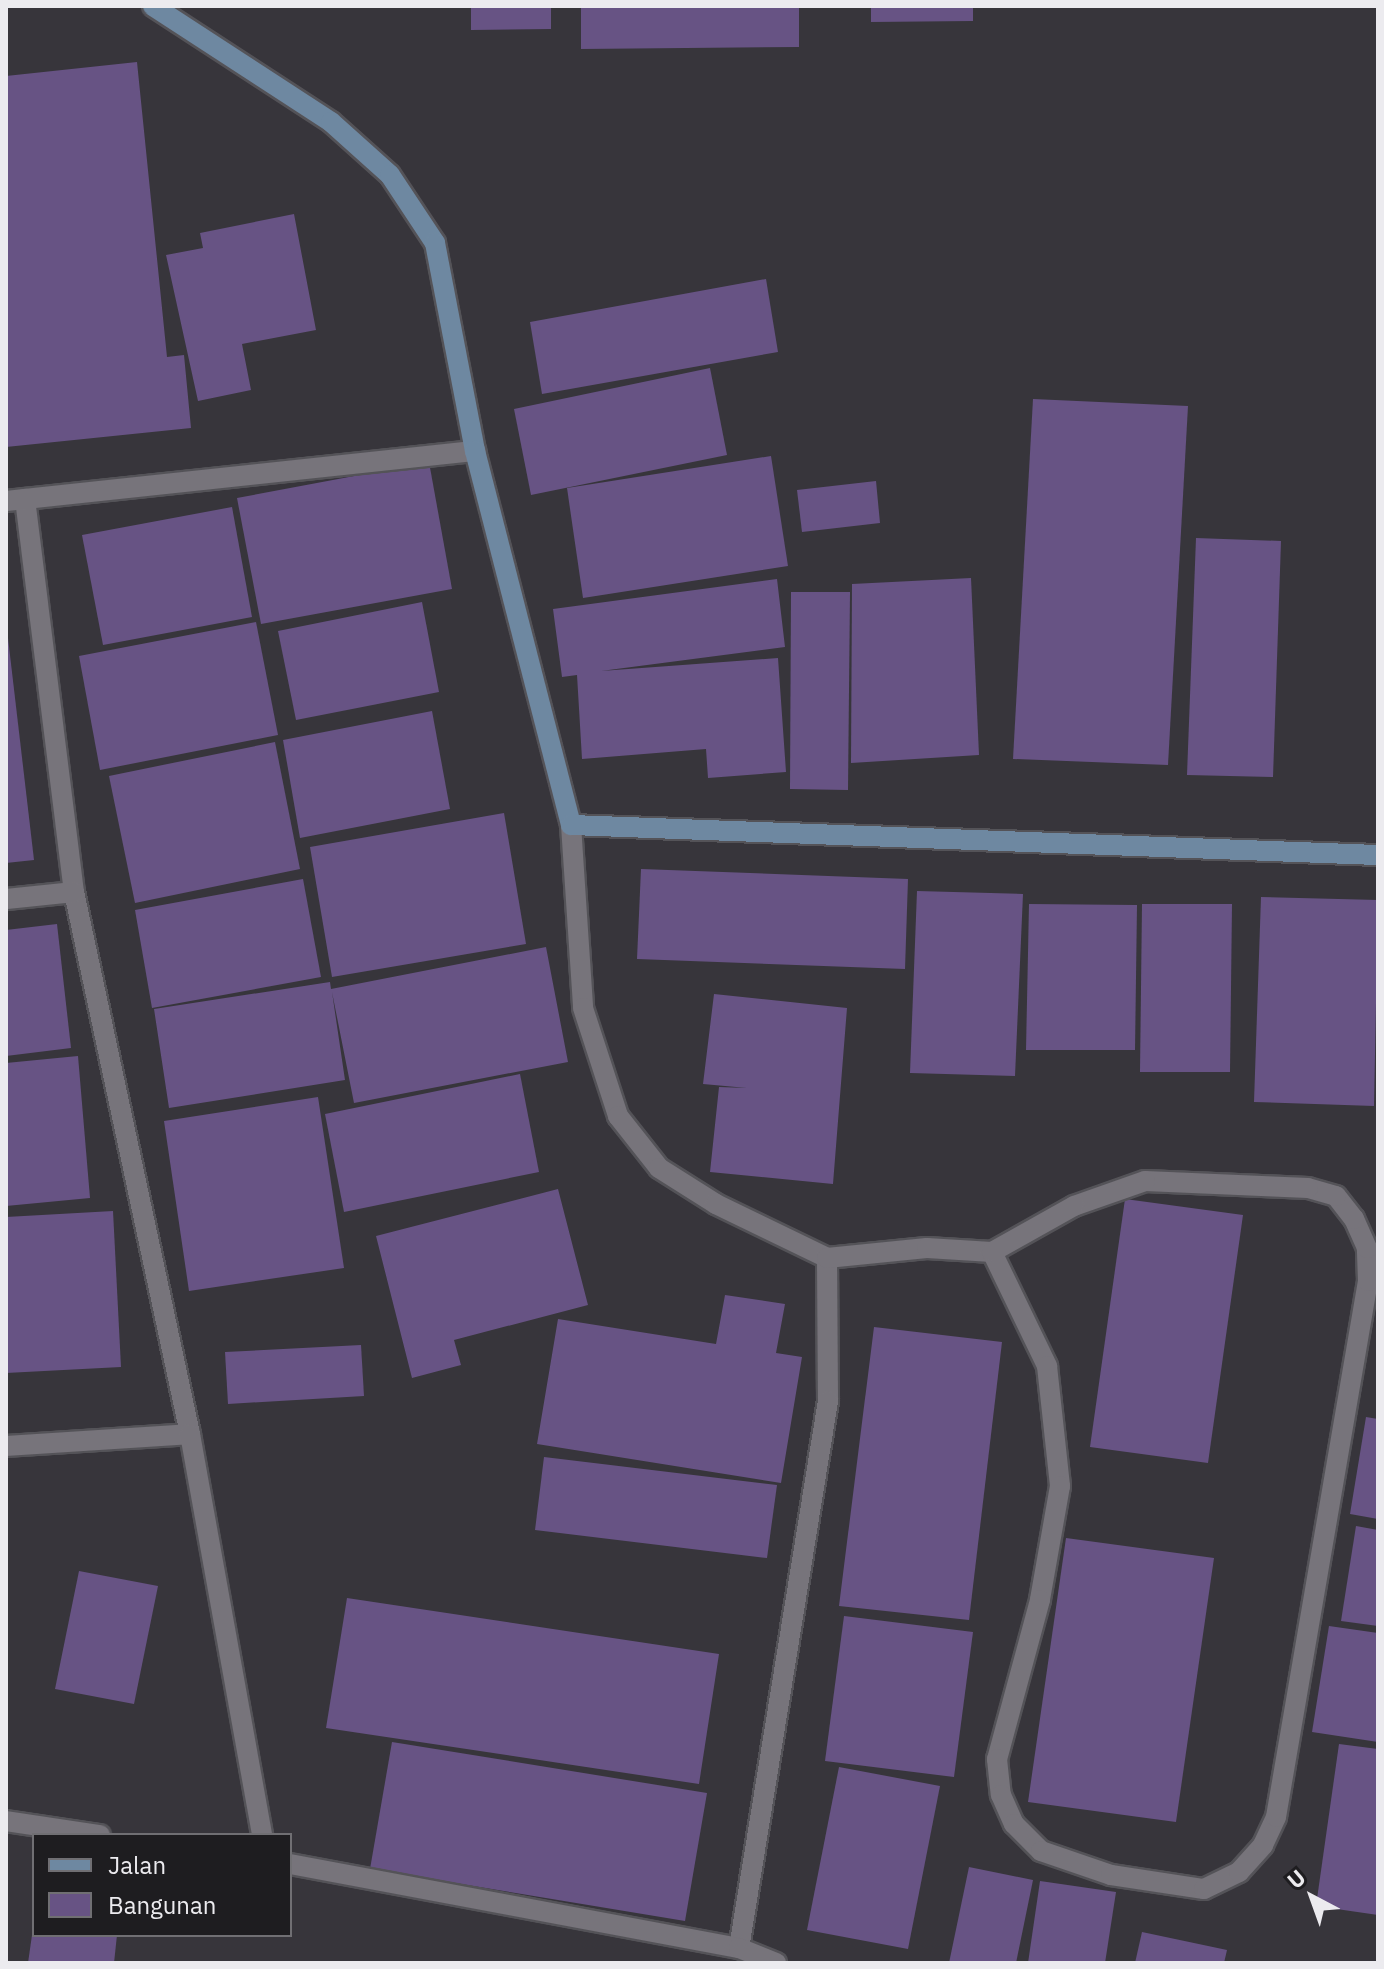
<!DOCTYPE html>
<style>
body{margin:0}
#map{position:relative;width:1384px;height:1969px;overflow:hidden;background:#37353b;font-family:"IBM Plex Sans",sans-serif}
div>[style]{position:absolute}
[style*='--x']{left:calc(var(--x)*1px);top:calc(var(--y)*1px);width:calc(var(--w)*1px);rotate:calc(var(--a)*1deg)}
.building>*{inset:0;background:#675384}
.roads{filter:drop-shadow(2px 0 #545358) drop-shadow(-2px 0 #545358) drop-shadow(0 2px #545358) drop-shadow(0 -2px #545358)}
.lane>*{height:20px;margin:-10px;padding:0 10px;transform-origin:10px;border-radius:10px;background:#77747b}
.street>*{height:20px;margin:-10px;padding:0 10px;transform-origin:10px;border-radius:10px;background:#77747b}
.secondary>*{height:20px;margin:-10px;padding:0 10px;transform-origin:10px;border-radius:10px;background:#6e88a1}
span{translate:-50% -50%;white-space:nowrap;text-align:center;line-height:1.15;-webkit-text-stroke:6px #1e1d20;paint-order:stroke}
.frame{position:absolute;inset:0;border:8px solid #ecebef;pointer-events:none}
.legend{position:absolute;left:32px;top:1833px;width:260px;height:104px;box-sizing:border-box;background:#1e1d20;border:2px solid #706f73;margin:0;padding:10px 14px;list-style:none;font-size:24px;color:#ecebef}
.legend li{display:flex;align-items:center;gap:16px;height:40px}
.legend b{width:40px;border:2px solid #706f73}
.north{position:absolute;left:1272px;top:1857px;width:80px;height:80px;-webkit-text-stroke:6px #1e1d20;paint-order:stroke;rotate:319deg;font-size:22px;font-weight:700;line-height:32px;text-align:center;color:#ecebef}
.north::after{content:'';display:block;margin:auto;width:28px;height:36px;background:#ecebef;clip-path:polygon(50% 0,100% 100%,50% 72%,0 100%)}
</style>
<div id="map">
<div class="building">
<i style="clip-path:polygon(471px 6px,551px 6px,551px 29px,471px 30px)"></i>
<i style="clip-path:polygon(581px 6px,799px 6px,799px 47px,581px 49px)"></i>
<i style="clip-path:polygon(871px 6px,973px 6px,973px 21px,871px 22px)"></i>
<i style="clip-path:polygon(137px 62px,167px 357px,184px 355px,191px 428px,6px 447px,6px 76px)"></i>
<i style="clip-path:polygon(294px 214px,316px 330px,242px 344px,251px 390px,198px 401px,166px 255px,203px 248px,200px 233px)"></i>
<i style="clip-path:polygon(766px 279px,778px 352px,542px 394px,530px 322px)"></i>
<i style="clip-path:polygon(710px 368px,727px 455px,531px 495px,514px 409px)"></i>
<i style="clip-path:polygon(1033px 399px,1188px 406px,1168px 765px,1013px 759px)"></i>
<i style="clip-path:polygon(771px 456px,788px 566px,583px 598px,567px 488px)"></i>
<i style="clip-path:polygon(429px 462px,452px 589px,261px 624px,237px 498px)"></i>
<i style="clip-path:polygon(876px 481px,880px 523px,802px 532px,797px 490px)"></i>
<i style="clip-path:polygon(232px 507px,252px 617px,103px 645px,82px 535px)"></i>
<i style="clip-path:polygon(1196px 538px,1281px 541px,1273px 777px,1187px 775px)"></i>
<i style="clip-path:polygon(971px 578px,979px 755px,851px 763px,852px 584px)"></i>
<i style="clip-path:polygon(777px 579px,785px 647px,601px 671px,778px 658px,786px 772px,708px 778px,706px 749px,582px 759px,577px 675px,562px 677px,553px 609px)"></i>
<i style="clip-path:polygon(791px 592px,850px 592px,848px 790px,790px 789px)"></i>
<i style="clip-path:polygon(422px 602px,439px 692px,296px 720px,278px 631px)"></i>
<i style="clip-path:polygon(6px 621px,34px 860px,6px 863px)"></i>
<i style="clip-path:polygon(256px 622px,278px 735px,100px 770px,79px 656px)"></i>
<i style="clip-path:polygon(432px 711px,450px 809px,300px 838px,283px 740px)"></i>
<i style="clip-path:polygon(275px 742px,300px 869px,135px 903px,109px 776px)"></i>
<i style="clip-path:polygon(504px 813px,526px 944px,332px 977px,310px 847px)"></i>
<i style="clip-path:polygon(641px 869px,908px 879px,905px 969px,637px 959px)"></i>
<i style="clip-path:polygon(303px 879px,321px 977px,152px 1008px,135px 910px)"></i>
<i style="clip-path:polygon(917px 891px,1023px 894px,1015px 1076px,910px 1073px)"></i>
<i style="clip-path:polygon(1261px 897px,1378px 900px,1374px 1106px,1254px 1102px)"></i>
<i style="clip-path:polygon(1029px 904px,1137px 905px,1135px 1050px,1026px 1050px)"></i>
<i style="clip-path:polygon(1142px 904px,1232px 904px,1230px 1072px,1140px 1072px)"></i>
<i style="clip-path:polygon(57px 924px,71px 1048px,6px 1056px,6px 930px)"></i>
<i style="clip-path:polygon(546px 947px,568px 1062px,354px 1103px,332px 992px,345px 1080px,169px 1108px,154px 1009px,330px 982px,331px 989px)"></i>
<i style="clip-path:polygon(714px 994px,847px 1008px,833px 1184px,710px 1172px,719px 1087px,747px 1088px,703px 1084px)"></i>
<i style="clip-path:polygon(78px 1056px,90px 1198px,6px 1206px,6px 1063px)"></i>
<i style="clip-path:polygon(520px 1074px,539px 1172px,344px 1212px,325px 1114px)"></i>
<i style="clip-path:polygon(318px 1097px,344px 1268px,189px 1291px,164px 1121px)"></i>
<i style="clip-path:polygon(558px 1189px,588px 1305px,454px 1340px,461px 1365px,412px 1378px,376px 1236px)"></i>
<i style="clip-path:polygon(1125px 1199px,1243px 1215px,1208px 1463px,1090px 1447px)"></i>
<i style="clip-path:polygon(113px 1211px,121px 1367px,6px 1373px,6px 1217px)"></i>
<i style="clip-path:polygon(725px 1295px,785px 1304px,776px 1353px,802px 1357px,781px 1483px,537px 1444px,558px 1319px,716px 1344px)"></i>
<i style="clip-path:polygon(874px 1327px,1002px 1342px,969px 1620px,839px 1606px)"></i>
<i style="clip-path:polygon(361px 1345px,364px 1396px,228px 1404px,225px 1352px)"></i>
<i style="clip-path:polygon(1366px 1417px,1378px 1419px,1378px 1519px,1350px 1514px)"></i>
<i style="clip-path:polygon(544px 1457px,777px 1485px,767px 1558px,535px 1530px)"></i>
<i style="clip-path:polygon(1356px 1526px,1378px 1530px,1378px 1626px,1341px 1621px)"></i>
<i style="clip-path:polygon(1066px 1538px,1214px 1558px,1176px 1822px,1028px 1802px)"></i>
<i style="clip-path:polygon(79px 1571px,158px 1586px,134px 1704px,55px 1689px)"></i>
<i style="clip-path:polygon(347px 1598px,719px 1654px,699px 1784px,326px 1728px)"></i>
<i style="clip-path:polygon(844px 1616px,973px 1632px,954px 1777px,825px 1761px)"></i>
<i style="clip-path:polygon(1329px 1626px,1378px 1633px,1378px 1742px,1312px 1732px)"></i>
<i style="clip-path:polygon(392px 1742px,707px 1793px,685px 1921px,370px 1869px)"></i>
<i style="clip-path:polygon(1339px 1744px,1378px 1749px,1378px 1915px,1316px 1906px)"></i>
<i style="clip-path:polygon(839px 1767px,940px 1786px,908px 1949px,807px 1930px)"></i>
<i style="clip-path:polygon(969px 1867px,1033px 1880px,1016px 1963px,949px 1963px)"></i>
<i style="clip-path:polygon(1040px 1881px,1116px 1892px,1105px 1963px,1028px 1963px)"></i>
<i style="clip-path:polygon(1142px 1932px,1227px 1950px,1224px 1963px,1135px 1963px)"></i>
<i style="clip-path:polygon(32px 1935px,117px 1935px,114px 1963px,28px 1963px)"></i>
</div>
<div class="roads">
<div class="lane">
<i style="--x:6;--y:1446;--w:184;--a:-3.7"></i>
</div>
<div class="street">
<i style="--x:25;--y:499;--w:396;--a:82.9"></i>
<i style="--x:74;--y:892;--w:554;--a:77.92"></i>
<i style="--x:190;--y:1434;--w:407;--a:79.8"></i>
<i style="--x:6;--y:501;--w:472;--a:-6.1"></i>
<i style="--x:571;--y:825;--w:183;--a:86.2"></i>
<i style="--x:583;--y:1008;--w:114;--a:72"></i>
<i style="--x:618;--y:1116;--w:66;--a:51.7"></i>
<i style="--x:659;--y:1168;--w:67;--a:32.3"></i>
<i style="--x:716;--y:1204;--w:123;--a:25.9"></i>
<i style="--x:827;--y:1258;--w:143;--a:89.6"></i>
<i style="--x:828;--y:1401;--w:554;--a:99.24"></i>
<i style="--x:6;--y:899;--w:68;--a:-5.9"></i>
<i style="--x:827;--y:1258;--w:100;--a:-5.7"></i>
<i style="--x:927;--y:1248;--w:65;--a:3.5"></i>
<i style="--x:992;--y:1252;--w:127;--a:64.2"></i>
<i style="--x:1047;--y:1366;--w:121;--a:83.8"></i>
<i style="--x:1060;--y:1486;--w:116;--a:100"></i>
<i style="--x:1040;--y:1600;--w:165;--a:105.1"></i>
<i style="--x:997;--y:1759;--w:36;--a:84"></i>
<i style="--x:1001;--y:1795;--w:32;--a:66"></i>
<i style="--x:1014;--y:1824;--w:38;--a:45"></i>
<i style="--x:1041;--y:1851;--w:74;--a:18.9"></i>
<i style="--x:1111;--y:1875;--w:94;--a:8.6"></i>
<i style="--x:1204;--y:1889;--w:39;--a:-26"></i>
<i style="--x:1239;--y:1872;--w:36;--a:-48"></i>
<i style="--x:1263;--y:1845;--w:31;--a:-65"></i>
<i style="--x:1276;--y:1817;--w:544;--a:-80.26"></i>
<i style="--x:1368;--y:1281;--w:33;--a:-92"></i>
<i style="--x:1367;--y:1248;--w:32;--a:-114"></i>
<i style="--x:1354;--y:1219;--w:29;--a:-128"></i>
<i style="--x:1336;--y:1196;--w:29;--a:-164"></i>
<i style="--x:1308;--y:1188;--w:163;--a:-177.5"></i>
<i style="--x:1145;--y:1181;--w:75;--a:160.6"></i>
<i style="--x:1074;--y:1206;--w:94;--a:150.7"></i>
<i style="--x:6;--y:1821;--w:95;--a:8.5"></i>
<i style="--x:290;--y:1864;--w:457;--a:10.6"></i>
<i style="--x:739;--y:1948;--w:40;--a:22"></i>
</div>
<div class="secondary">
<i style="--x:153;--y:6;--w:212;--a:33.1"></i>
<i style="--x:331;--y:122;--w:79;--a:41.9"></i>
<i style="--x:390;--y:175;--w:82;--a:56.5"></i>
<i style="--x:435;--y:243;--w:212;--a:79.1"></i>
<i style="--x:475;--y:451;--w:386;--a:75.6"></i>
<i style="--x:571;--y:825;--w:808;--a:2.13"></i>
</div>
</div>
<div class="frame"></div>
<ul class="legend">
<li><b style="height:10px;background:#6e88a1"></b>Jalan</li>
<li><b style="height:22px;background:#675384"></b>Bangunan</li>
</ul>
<div class="north">U</div>
</div>
